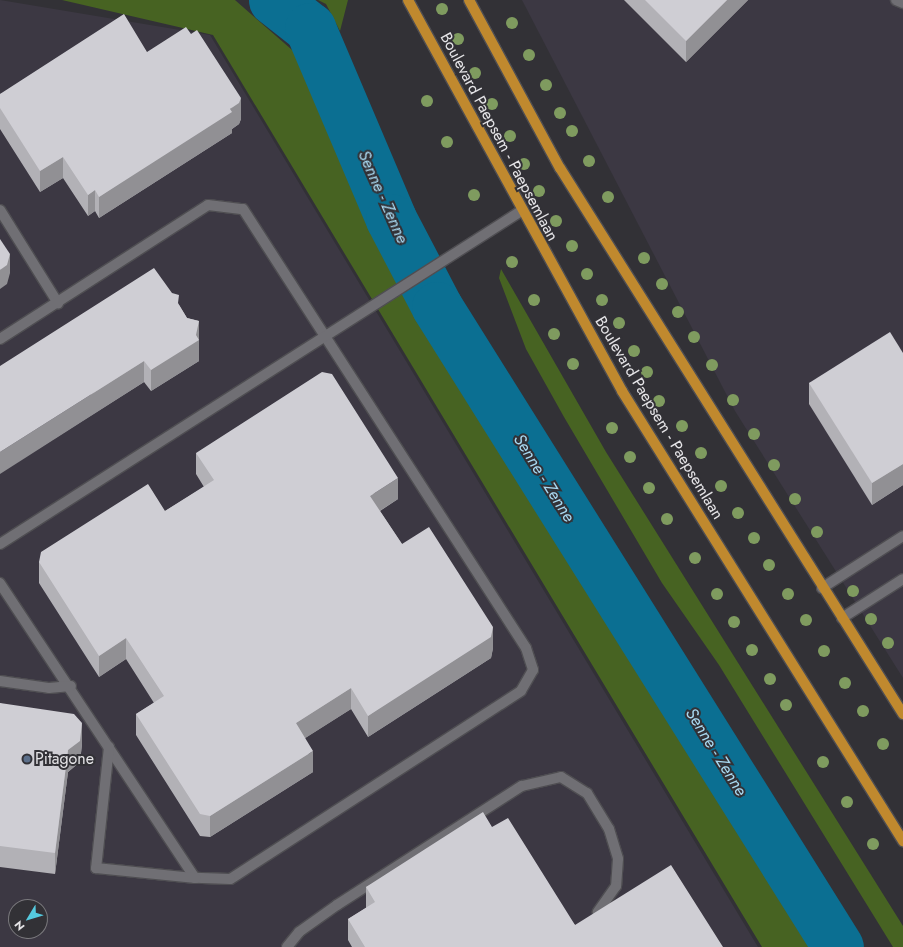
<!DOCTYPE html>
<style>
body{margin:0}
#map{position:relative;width:903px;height:947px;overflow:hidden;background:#323136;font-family:Jost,sans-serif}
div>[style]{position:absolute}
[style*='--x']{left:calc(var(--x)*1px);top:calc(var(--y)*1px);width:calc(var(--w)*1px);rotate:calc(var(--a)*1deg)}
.built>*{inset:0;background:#3c3843}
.green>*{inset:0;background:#476322}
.river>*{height:51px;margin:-25.5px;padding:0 25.5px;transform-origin:25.5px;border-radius:25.5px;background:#0b6f92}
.roads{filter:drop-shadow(1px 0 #4f4e52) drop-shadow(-1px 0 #4f4e52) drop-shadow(0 1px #4f4e52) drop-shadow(0 -1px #4f4e52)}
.lane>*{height:10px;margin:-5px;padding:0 5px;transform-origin:5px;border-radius:5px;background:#706f74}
.primary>*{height:10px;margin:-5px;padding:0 5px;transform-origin:5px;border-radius:5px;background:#c0892e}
.trees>*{width:12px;height:12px;margin:-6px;border-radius:50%;background:#7f9b5f}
.wall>*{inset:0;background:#b2b1b6}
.shaded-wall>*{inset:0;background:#919094}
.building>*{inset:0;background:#cfced4}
.dots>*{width:11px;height:11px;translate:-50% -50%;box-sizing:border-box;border:2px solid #323136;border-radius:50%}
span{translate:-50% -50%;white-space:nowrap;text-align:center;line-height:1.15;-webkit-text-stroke:4px #323136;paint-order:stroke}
.street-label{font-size:16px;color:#e6e5e8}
.poi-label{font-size:16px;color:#e6e5e8}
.left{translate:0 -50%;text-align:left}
.water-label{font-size:17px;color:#a8d9f1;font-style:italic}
.north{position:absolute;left:8px;top:899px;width:40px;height:40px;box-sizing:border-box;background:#323136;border:1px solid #7a797d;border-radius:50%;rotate:232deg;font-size:11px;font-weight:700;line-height:16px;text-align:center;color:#e6e5e8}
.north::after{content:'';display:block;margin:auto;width:14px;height:18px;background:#55cadf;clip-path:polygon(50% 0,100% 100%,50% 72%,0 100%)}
</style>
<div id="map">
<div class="built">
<i style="clip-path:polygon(evenodd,0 0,210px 35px,758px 947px,0 947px,0 0,16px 907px,40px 907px,40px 931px,16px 931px,16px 907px)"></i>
<i style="clip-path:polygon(522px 0,903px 0,903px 678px,735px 411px)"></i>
</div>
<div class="green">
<i style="clip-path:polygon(62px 0,235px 0,307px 63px,355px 192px,816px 947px,762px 947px,213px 35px)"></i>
<i style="clip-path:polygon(318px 0,348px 0,340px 31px,326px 4px)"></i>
<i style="clip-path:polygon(501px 269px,606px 452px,903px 926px,903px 947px,893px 947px,719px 665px,662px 583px,564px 417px,526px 349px,499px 278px)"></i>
</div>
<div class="river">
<i style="--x:274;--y:0;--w:46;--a:37.9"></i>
<i style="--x:310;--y:28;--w:207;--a:67"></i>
<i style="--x:391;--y:219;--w:99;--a:62.4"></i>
<i style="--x:437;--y:307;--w:755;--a:57.93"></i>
</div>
<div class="roads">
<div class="lane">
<i style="--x:896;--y:0;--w:8;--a:23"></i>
<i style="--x:0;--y:210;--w:110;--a:58.1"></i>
<i style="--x:0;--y:339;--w:247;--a:-32.8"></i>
<i style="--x:208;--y:205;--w:35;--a:7"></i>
<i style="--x:243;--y:209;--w:522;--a:57.19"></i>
<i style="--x:526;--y:648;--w:23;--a:72"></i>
<i style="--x:533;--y:670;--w:24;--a:120"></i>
<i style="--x:521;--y:691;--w:346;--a:147.1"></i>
<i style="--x:230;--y:879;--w:35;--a:-178"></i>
<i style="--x:195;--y:878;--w:354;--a:-123.5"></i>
<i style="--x:0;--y:544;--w:618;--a:-32.58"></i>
<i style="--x:822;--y:588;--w:96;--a:-32.7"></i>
<i style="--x:842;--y:618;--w:72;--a:-32.6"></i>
<i style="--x:0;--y:681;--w:49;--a:8.1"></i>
<i style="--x:49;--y:688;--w:22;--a:-5"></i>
<i style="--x:109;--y:747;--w:122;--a:96.1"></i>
<i style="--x:96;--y:868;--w:100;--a:5.8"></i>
<i style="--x:287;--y:947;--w:19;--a:-51"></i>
<i style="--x:299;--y:932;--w:47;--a:-35.4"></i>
<i style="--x:337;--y:905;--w:220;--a:-32.8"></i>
<i style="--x:522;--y:786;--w:40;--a:-13"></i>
<i style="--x:561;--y:777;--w:31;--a:32"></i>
<i style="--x:587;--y:793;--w:42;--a:58.6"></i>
<i style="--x:609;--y:829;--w:31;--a:73"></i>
<i style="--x:618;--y:859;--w:27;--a:94"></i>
<i style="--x:616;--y:886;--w:32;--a:125"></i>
</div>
<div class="primary">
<i style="--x:408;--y:0;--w:446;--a:61.3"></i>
<i style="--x:622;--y:391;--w:531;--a:58.02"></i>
<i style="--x:469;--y:0;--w:191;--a:61.6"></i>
<i style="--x:560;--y:168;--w:645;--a:57.86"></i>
</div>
</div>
<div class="trees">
<i style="left:442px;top:9px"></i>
<i style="left:512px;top:23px"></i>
<i style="left:458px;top:39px"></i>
<i style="left:529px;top:55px"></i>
<i style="left:475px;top:73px"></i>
<i style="left:546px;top:85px"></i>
<i style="left:427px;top:101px"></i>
<i style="left:492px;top:104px"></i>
<i style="left:560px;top:113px"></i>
<i style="left:572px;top:131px"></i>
<i style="left:510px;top:136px"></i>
<i style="left:447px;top:142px"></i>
<i style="left:589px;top:161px"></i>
<i style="left:524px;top:164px"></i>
<i style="left:539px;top:191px"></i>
<i style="left:474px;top:195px"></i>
<i style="left:608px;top:197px"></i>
<i style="left:556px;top:221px"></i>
<i style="left:572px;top:246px"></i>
<i style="left:644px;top:258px"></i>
<i style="left:512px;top:262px"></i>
<i style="left:587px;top:274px"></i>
<i style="left:662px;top:284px"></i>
<i style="left:534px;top:300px"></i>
<i style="left:602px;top:300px"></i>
<i style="left:678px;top:312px"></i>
<i style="left:619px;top:323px"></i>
<i style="left:554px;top:334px"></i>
<i style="left:694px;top:337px"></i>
<i style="left:634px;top:351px"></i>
<i style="left:573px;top:364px"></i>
<i style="left:712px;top:365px"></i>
<i style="left:647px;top:372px"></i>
<i style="left:733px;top:400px"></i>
<i style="left:659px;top:401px"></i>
<i style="left:682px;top:426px"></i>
<i style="left:612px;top:428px"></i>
<i style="left:754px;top:434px"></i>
<i style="left:701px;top:453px"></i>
<i style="left:630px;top:457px"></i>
<i style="left:774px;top:465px"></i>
<i style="left:721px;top:486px"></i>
<i style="left:649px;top:488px"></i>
<i style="left:795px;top:499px"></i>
<i style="left:738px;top:513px"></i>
<i style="left:667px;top:519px"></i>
<i style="left:817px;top:532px"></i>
<i style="left:754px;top:538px"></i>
<i style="left:695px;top:558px"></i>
<i style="left:769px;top:565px"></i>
<i style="left:853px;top:591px"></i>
<i style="left:717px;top:594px"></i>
<i style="left:788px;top:594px"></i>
<i style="left:871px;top:619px"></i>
<i style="left:806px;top:620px"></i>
<i style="left:734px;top:622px"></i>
<i style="left:888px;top:643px"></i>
<i style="left:752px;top:650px"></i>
<i style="left:824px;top:651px"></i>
<i style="left:770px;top:679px"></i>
<i style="left:845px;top:683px"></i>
<i style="left:786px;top:705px"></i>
<i style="left:863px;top:711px"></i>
<i style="left:883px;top:744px"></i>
<i style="left:823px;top:762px"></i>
<i style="left:847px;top:802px"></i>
<i style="left:873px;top:844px"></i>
</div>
<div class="wall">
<i style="clip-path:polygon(624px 0,748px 0,686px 62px)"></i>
<i style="clip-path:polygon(147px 52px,241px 119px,239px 124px,232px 129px,232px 133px,99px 218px,95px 211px,88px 216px,63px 178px,40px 192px,0 129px,0 94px)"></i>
<i style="clip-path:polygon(179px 305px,187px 318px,199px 321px,199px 361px,151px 391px,144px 382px,38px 449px)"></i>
<i style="clip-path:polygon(903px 353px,903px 485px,872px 505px,809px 404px,809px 383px)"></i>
<i style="clip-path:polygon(196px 453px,398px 499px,380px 511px,402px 544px,493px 648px,491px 658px,368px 737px,351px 709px,305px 738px,313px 772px,210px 837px,200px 836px,136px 735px,136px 714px,154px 703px,126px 659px,99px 677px,39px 583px,39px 562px,165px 511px,204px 487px,196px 474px)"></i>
<i style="clip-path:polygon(0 703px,82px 744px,80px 762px,68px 772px,55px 874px,0 867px)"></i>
<i style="clip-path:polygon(492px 827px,575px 925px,723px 947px,352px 947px,348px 940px,348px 919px,366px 908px,366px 887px)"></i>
</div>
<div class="shaded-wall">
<i style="clip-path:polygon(727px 0,748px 0,686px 62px,686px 41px)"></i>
<i style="clip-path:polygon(241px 98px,241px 119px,239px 124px,232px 129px,232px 133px,99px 218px,99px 197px,230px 109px)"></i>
<i style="clip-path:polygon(63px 157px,63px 178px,40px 192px,40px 171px)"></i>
<i style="clip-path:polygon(95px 190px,95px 211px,88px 216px,88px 195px)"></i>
<i style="clip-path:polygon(10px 254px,10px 273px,7px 284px,0 289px,0 270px)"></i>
<i style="clip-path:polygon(199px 321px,199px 361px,151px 391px,151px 370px)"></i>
<i style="clip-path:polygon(144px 361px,144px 382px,0 474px,0 452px)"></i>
<i style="clip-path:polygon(903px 464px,903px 485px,872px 505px,872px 483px)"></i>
<i style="clip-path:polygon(398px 478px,398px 499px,370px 517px,370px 496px)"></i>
<i style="clip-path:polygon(493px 627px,493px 648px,491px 658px,368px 737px,368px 716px)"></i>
<i style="clip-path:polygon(126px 638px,126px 659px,99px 677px,99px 656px)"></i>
<i style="clip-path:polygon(351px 688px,351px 709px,296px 744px,296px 723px)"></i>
<i style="clip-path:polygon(82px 723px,82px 744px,80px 762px,68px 772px,55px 874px,55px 853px,68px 750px)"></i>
<i style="clip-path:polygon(313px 751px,313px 772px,210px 837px,210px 816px)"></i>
</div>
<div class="building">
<i style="clip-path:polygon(645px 0,727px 0,686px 41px)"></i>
<i style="clip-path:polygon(124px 14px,147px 52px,186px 27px,191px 34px,197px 30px,241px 98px,239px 103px,230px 109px,232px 112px,99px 197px,95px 190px,88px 195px,63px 157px,40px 171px,0 108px,0 94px)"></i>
<i style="clip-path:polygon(0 239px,10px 254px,7px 265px,0 270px)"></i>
<i style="clip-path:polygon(154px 268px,172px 293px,179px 295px,178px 303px,187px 318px,199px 321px,196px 335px,199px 340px,151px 370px,144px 361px,0 452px,0 366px)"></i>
<i style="clip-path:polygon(890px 332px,903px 353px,903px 464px,872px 483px,809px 383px)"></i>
<i style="clip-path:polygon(322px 372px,332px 374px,398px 478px,370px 496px,402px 544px,429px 527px,493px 627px,491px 637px,368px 716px,351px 688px,296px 723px,313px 751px,210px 816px,200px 814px,136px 714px,164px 696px,126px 638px,99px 656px,39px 562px,41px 552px,148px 484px,165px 511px,214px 480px,196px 453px)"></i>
<i style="clip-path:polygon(0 703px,74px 714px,82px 723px,80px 741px,68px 750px,55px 853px,0 846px)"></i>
<i style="clip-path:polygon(483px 812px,492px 827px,508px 818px,575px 925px,671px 865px,723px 947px,365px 947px,348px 919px,375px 902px,366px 887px)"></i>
</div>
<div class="dots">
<i style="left:27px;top:759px;background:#5c6f8a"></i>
</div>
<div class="street-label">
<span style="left:499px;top:137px;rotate:62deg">Boulevard Paepsem - Paepsemlaan</span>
<span style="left:659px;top:418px;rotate:59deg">Boulevard Paepsem - Paepsemlaan</span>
</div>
<div class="poi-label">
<span class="left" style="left:35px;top:759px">Pitagone</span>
</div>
<div class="water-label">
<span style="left:383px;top:197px;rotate:66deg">Senne - Zenne</span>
<span style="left:544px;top:478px;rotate:58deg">Senne - Zenne</span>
<span style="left:716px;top:752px;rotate:58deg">Senne - Zenne</span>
</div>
<div class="north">N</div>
</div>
